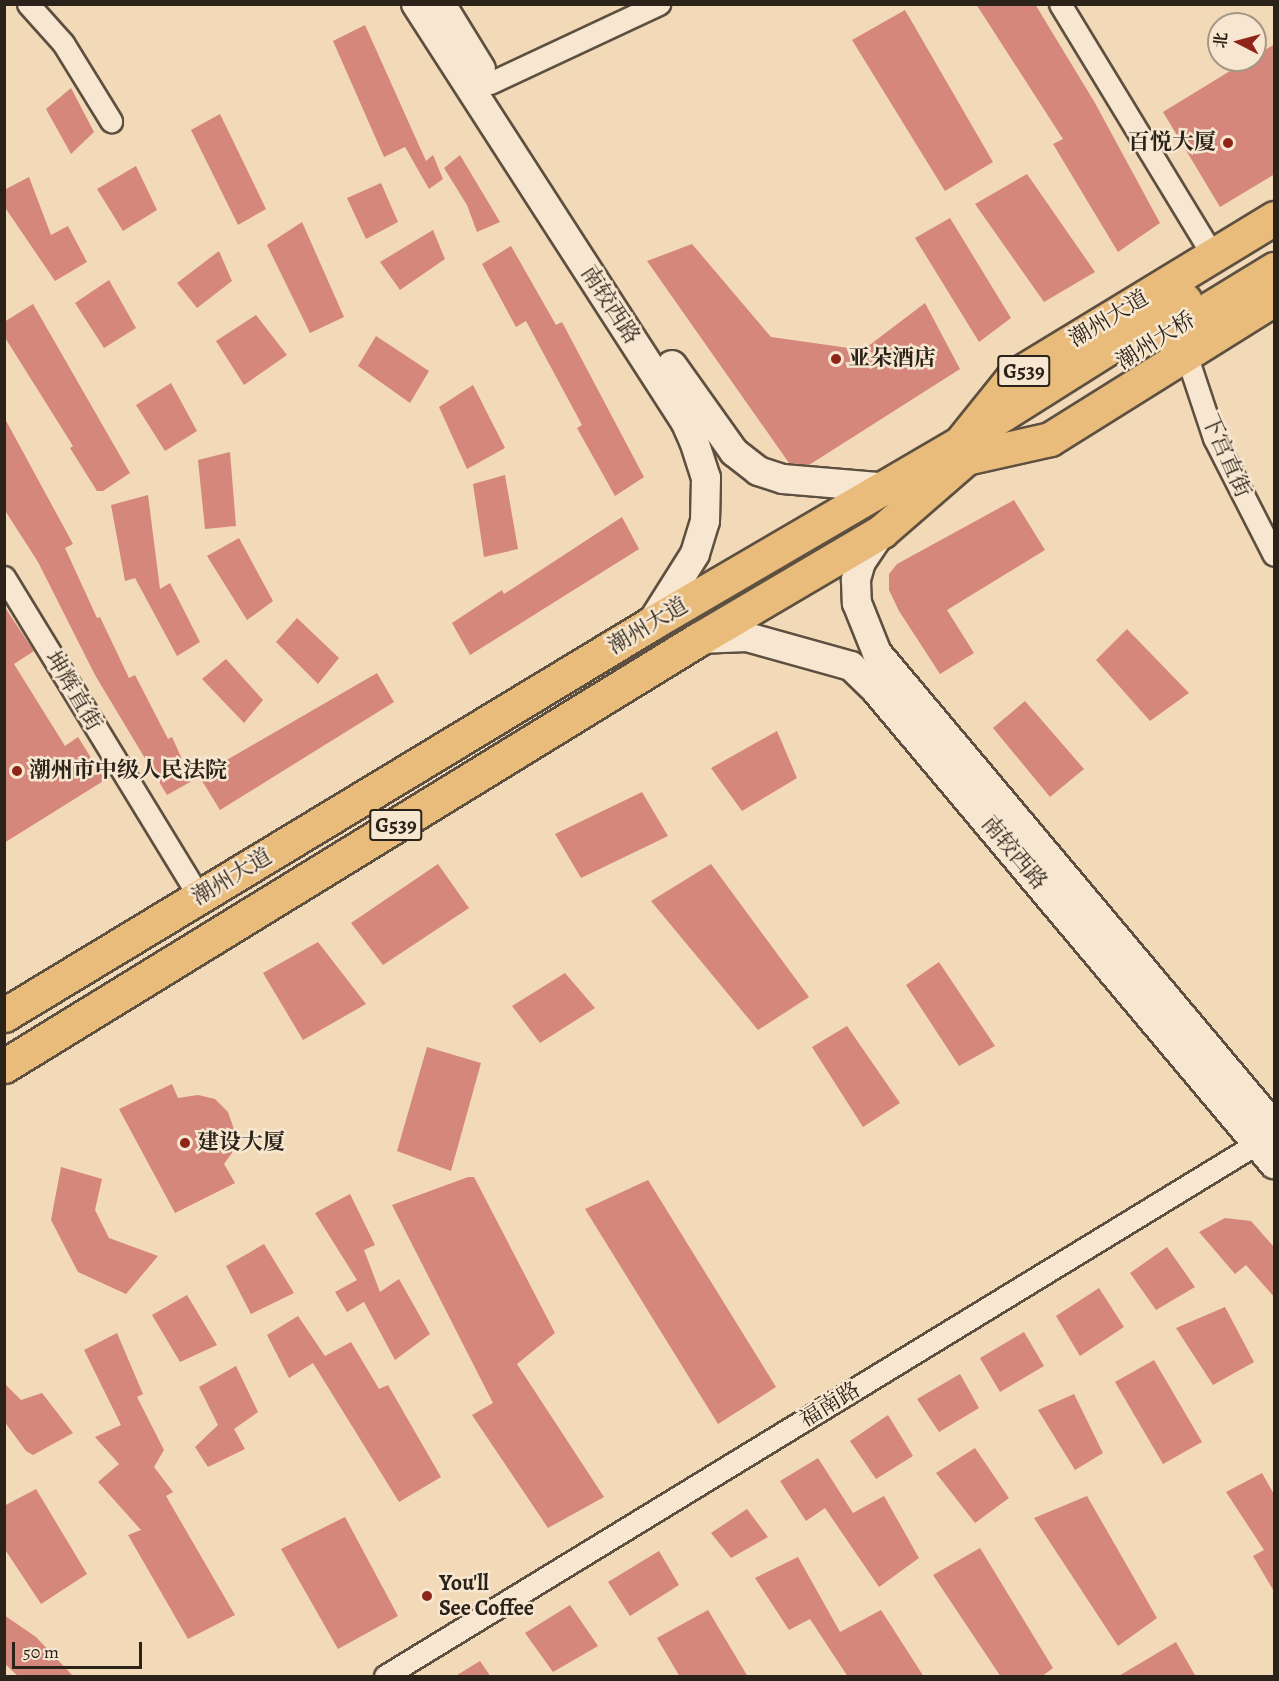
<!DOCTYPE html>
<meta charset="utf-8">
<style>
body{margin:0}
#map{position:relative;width:1279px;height:1681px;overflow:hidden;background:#f2d9b7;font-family:Alegreya,"Noto Serif SC",serif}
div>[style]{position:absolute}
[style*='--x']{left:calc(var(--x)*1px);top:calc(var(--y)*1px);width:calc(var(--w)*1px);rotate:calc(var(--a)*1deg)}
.building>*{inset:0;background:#d6877b}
.roads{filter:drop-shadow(2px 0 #5d5040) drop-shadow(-2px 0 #5d5040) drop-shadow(0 2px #5d5040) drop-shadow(0 -2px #5d5040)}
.minor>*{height:21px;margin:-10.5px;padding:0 10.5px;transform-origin:10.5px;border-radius:10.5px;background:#f7e6d0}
.secondary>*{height:28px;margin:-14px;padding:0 14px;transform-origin:14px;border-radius:14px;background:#f7e6d0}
.trunk>*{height:33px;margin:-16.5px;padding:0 16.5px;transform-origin:16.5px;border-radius:16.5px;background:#e9bc7c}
.dots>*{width:16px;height:16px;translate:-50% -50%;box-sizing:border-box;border:3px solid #f7e6d0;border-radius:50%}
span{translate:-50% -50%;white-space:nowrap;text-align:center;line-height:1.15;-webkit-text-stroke:5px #f7e6d0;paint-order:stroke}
.shield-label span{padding:2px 4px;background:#f7e6d0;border:2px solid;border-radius:4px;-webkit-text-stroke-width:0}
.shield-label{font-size:21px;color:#2b2319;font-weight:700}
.poi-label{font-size:22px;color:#2b2319;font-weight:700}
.right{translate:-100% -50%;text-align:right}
.left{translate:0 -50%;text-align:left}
.street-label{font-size:22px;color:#2b2319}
.frame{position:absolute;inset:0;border:6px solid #2b2319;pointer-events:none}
.north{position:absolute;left:1207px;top:12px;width:60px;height:60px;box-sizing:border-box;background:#f7e6d0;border:2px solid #a59887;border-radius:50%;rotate:276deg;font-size:16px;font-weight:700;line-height:24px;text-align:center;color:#2b2319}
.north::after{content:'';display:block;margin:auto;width:21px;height:27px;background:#8f2418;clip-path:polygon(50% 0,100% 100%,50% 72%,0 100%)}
.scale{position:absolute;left:12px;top:1642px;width:130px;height:27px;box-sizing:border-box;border:3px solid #2b2319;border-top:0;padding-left:8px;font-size:18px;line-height:21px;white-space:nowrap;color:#2b2319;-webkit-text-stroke:4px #f7e6d0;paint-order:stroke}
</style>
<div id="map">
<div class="building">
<i style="clip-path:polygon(976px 4px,1035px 4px,1095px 103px,1160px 223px,1118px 252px,1053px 144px,1063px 139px)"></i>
<i style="clip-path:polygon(905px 10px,993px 162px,945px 191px,852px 40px)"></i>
<i style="clip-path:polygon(365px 25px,426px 161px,433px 155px,443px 179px,429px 189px,405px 147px,384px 157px,333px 41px)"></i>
<i style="clip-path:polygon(1275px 44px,1275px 174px,1220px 207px,1163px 112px,1248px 60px,1255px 60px,1255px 56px)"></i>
<i style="clip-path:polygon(71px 88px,94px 132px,71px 154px,46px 109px)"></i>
<i style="clip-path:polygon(220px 114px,266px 209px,238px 225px,191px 130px)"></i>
<i style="clip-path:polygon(460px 155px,500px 222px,477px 232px,467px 205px,444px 168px)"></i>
<i style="clip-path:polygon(136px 166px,157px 210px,123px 231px,97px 189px)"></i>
<i style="clip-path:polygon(1027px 174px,1095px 272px,1044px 302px,975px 204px)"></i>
<i style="clip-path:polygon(29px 177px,51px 235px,68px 226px,87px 262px,55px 281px,4px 206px,4px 190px)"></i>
<i style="clip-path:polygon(381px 183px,398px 222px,366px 239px,347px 198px)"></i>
<i style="clip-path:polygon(950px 218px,1011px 318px,979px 342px,915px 238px)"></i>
<i style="clip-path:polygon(302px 222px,344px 317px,310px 333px,267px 245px)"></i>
<i style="clip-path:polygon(433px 230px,445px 259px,400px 290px,380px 262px)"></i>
<i style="clip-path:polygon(692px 244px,771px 337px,863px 350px,925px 303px,960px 369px,809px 465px,789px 463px,647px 261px)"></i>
<i style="clip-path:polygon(511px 246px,556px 325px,562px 322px,644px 477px,615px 496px,577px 428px,582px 425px,526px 321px,516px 327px,482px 264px)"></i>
<i style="clip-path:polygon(219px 251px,232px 281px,197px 308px,177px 283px)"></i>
<i style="clip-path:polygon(109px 280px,136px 328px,104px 348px,75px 303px)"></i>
<i style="clip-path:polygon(33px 304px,130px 473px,103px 491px,97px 491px,70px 448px,73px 446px,4px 336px,4px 322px)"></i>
<i style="clip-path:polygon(256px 315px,287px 355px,244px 385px,216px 341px)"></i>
<i style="clip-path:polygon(376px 336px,429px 371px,410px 403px,358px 366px)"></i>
<i style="clip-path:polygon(171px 383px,197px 431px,165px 451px,136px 405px)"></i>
<i style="clip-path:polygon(473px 385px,505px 448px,467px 469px,439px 407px)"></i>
<i style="clip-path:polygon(4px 417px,73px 544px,65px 548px,97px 618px,100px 617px,129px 678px,135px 675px,168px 739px,172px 737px,192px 781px,167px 795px,95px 675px,38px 562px,4px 509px)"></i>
<i style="clip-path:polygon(230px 452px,236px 526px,205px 529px,198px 460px)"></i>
<i style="clip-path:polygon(505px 475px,518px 549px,484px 557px,473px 484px)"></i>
<i style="clip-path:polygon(148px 495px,160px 589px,170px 583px,200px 642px,177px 656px,135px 578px,125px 581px,111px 505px)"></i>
<i style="clip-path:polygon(1014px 500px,1045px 550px,947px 610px,974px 653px,940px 674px,899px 611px,889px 590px,889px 574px,897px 564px)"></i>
<i style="clip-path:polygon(622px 517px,639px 549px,470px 655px,452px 623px,502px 590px,504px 594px)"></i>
<i style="clip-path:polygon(239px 538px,273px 601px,247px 620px,207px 556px)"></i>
<i style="clip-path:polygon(4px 606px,34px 651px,14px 664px,65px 746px,78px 737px,105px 780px,4px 843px)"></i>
<i style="clip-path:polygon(297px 618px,339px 658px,318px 684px,276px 642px)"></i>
<i style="clip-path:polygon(1127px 629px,1189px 693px,1150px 721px,1096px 660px)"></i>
<i style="clip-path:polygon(226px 659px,263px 700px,244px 723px,202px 679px)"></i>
<i style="clip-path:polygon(377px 673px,394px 702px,220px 810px,199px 776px)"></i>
<i style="clip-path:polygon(1025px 701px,1084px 769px,1050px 797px,993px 728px)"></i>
<i style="clip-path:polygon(777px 731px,797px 778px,742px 811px,711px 768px)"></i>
<i style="clip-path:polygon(642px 792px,668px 836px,581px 878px,555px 834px)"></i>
<i style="clip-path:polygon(438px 864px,469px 908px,383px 965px,351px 923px)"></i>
<i style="clip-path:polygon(711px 864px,809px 997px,758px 1030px,651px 901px)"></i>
<i style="clip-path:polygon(318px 942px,366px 1004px,303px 1040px,263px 973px)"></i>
<i style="clip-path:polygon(939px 962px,995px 1046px,959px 1066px,906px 985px)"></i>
<i style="clip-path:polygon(565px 973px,595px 1008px,540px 1043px,512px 1006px)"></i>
<i style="clip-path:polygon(847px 1026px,900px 1103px,863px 1127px,812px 1047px)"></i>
<i style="clip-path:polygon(427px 1047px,481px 1063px,451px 1171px,397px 1151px)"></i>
<i style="clip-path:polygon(172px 1084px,178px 1098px,198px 1095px,215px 1099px,228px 1112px,235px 1132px,232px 1153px,224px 1164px,235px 1183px,175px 1213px,119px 1109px)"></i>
<i style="clip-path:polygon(61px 1167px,102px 1179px,95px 1210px,109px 1238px,158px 1256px,126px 1294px,78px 1272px,51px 1220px)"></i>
<i style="clip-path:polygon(468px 1177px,474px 1177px,555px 1333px,517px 1364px,604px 1497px,548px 1528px,472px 1415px,493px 1403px,392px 1205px)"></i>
<i style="clip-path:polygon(648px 1180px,776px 1387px,718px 1424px,585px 1209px)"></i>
<i style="clip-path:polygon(350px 1194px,375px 1245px,364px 1250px,380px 1292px,399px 1279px,430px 1334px,395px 1360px,364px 1302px,347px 1312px,335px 1292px,357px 1280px,315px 1213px)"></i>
<i style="clip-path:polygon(1225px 1218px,1251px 1221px,1275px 1248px,1275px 1298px,1246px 1265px,1235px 1274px,1199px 1232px)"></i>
<i style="clip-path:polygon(264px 1244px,294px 1293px,251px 1314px,226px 1266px)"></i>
<i style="clip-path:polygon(1167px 1247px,1195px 1287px,1156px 1310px,1130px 1273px)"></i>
<i style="clip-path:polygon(1099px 1288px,1124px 1327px,1080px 1356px,1056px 1316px)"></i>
<i style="clip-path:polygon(187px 1295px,217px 1345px,180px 1362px,152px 1315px)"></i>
<i style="clip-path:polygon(1225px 1307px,1254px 1362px,1213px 1385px,1176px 1328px)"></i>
<i style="clip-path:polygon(298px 1316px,325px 1356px,351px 1342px,379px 1389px,388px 1385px,441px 1477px,399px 1502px,313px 1363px,289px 1378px,267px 1335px)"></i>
<i style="clip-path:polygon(1024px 1332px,1044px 1366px,1000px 1392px,980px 1358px)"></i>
<i style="clip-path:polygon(117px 1333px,143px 1394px,137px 1397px,164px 1450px,154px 1467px,173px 1492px,166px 1496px,235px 1615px,188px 1639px,128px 1535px,141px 1530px,98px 1482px,119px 1464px,95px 1437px,121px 1425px,84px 1350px)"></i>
<i style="clip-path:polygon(1154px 1360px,1202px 1442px,1163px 1464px,1115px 1382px)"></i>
<i style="clip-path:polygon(236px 1366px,258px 1412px,234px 1429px,245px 1449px,208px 1467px,195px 1447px,218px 1425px,199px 1387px)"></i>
<i style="clip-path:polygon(960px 1374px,979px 1408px,939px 1432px,917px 1399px)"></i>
<i style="clip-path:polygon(4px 1383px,21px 1400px,42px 1393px,73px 1433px,33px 1455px,26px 1451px,4px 1421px)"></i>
<i style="clip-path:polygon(1074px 1394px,1103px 1453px,1075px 1470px,1038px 1410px)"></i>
<i style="clip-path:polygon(888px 1415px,913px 1456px,876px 1479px,850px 1441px)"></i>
<i style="clip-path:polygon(975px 1448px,1009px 1498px,975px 1523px,936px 1473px)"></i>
<i style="clip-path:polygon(818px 1458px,853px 1513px,884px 1496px,919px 1558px,879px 1587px,825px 1508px,806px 1521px,780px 1481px)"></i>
<i style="clip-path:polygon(1262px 1473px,1275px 1496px,1275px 1593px,1253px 1556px,1264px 1550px,1226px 1492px)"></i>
<i style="clip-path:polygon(36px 1489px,87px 1574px,41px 1604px,4px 1548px,4px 1506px)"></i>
<i style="clip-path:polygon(1087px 1496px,1157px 1618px,1118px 1646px,1034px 1518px)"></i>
<i style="clip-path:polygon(747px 1509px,768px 1537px,731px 1558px,711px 1533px)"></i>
<i style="clip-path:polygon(345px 1517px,398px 1616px,338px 1649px,281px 1549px)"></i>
<i style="clip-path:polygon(980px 1548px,1053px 1668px,1041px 1677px,1001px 1677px,933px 1575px)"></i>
<i style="clip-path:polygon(659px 1551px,679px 1585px,630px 1616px,608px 1582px)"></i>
<i style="clip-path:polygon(798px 1557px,840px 1632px,881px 1610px,924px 1677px,848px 1677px,810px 1619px,789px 1630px,755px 1578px)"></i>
<i style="clip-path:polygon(570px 1605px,598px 1646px,553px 1672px,525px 1633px)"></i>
<i style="clip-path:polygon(708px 1610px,748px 1677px,680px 1677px,657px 1638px)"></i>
<i style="clip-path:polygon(4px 1615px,36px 1637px,74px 1677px,19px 1677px,4px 1663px)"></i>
<i style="clip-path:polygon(1176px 1642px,1196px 1677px,1117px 1677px)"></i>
<i style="clip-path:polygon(480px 1661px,491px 1677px,454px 1677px)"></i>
</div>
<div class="roads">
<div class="minor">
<i style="--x:28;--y:4;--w:52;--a:48.1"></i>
<i style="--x:63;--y:43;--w:92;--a:58.4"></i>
<i style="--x:1060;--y:4;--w:295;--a:58.7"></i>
<i style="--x:490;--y:83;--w:187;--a:-25.1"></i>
<i style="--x:1186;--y:354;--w:89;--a:71.6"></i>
<i style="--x:1214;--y:438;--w:131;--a:62.9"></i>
<i style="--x:4;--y:577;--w:375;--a:58.6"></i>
<i style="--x:385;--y:1676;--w:1036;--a:-31.42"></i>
</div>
<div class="secondary">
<i style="--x:416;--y:4;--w:496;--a:57.2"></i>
<i style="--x:685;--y:421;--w:22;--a:66"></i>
<i style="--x:694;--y:441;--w:39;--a:72"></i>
<i style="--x:706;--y:478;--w:43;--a:91.3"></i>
<i style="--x:705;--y:521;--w:34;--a:107"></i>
<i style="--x:695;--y:554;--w:80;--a:122.3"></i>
<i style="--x:441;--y:4;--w:76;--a:58.4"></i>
<i style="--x:672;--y:365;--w:107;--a:54.5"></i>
<i style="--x:734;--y:452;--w:31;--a:38"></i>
<i style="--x:758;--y:471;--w:26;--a:18"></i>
<i style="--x:783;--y:479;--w:95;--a:4.8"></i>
<i style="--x:882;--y:531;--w:37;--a:124"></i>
<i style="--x:861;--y:562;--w:19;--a:106"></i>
<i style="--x:856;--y:580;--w:23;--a:88"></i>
<i style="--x:857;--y:603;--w:54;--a:68.2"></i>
<i style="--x:877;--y:653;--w:618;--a:49.99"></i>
<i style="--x:699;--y:639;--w:48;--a:-2.4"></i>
<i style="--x:747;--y:637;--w:108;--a:15.6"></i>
<i style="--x:851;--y:666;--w:32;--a:44"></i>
<i style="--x:874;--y:688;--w:622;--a:49.96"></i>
</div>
<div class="trunk">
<i style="--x:1166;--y:335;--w:127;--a:-31.4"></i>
<i style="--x:989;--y:423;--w:231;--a:-32.2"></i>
<i style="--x:4;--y:1015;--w:757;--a:-31.17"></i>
<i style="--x:652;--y:623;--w:357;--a:-30.3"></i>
<i style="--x:960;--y:443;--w:85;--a:-51.2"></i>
<i style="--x:1013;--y:377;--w:306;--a:-31.3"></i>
<i style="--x:4;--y:1066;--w:816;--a:-31.57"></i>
<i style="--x:699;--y:639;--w:212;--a:-30.5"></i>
<i style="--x:882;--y:531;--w:111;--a:-41"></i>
<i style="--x:966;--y:458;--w:86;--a:-12.7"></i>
<i style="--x:1050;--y:439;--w:264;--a:-32"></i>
</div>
</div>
<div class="dots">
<i style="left:1228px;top:143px;background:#8f2418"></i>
<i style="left:836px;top:359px;background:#8f2418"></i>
<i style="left:17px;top:771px;background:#8f2418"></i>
<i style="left:185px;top:1143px;background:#8f2418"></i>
<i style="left:427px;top:1596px;background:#8f2418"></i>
</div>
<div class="shield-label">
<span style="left:1024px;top:371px">G539</span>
<span style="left:396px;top:825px">G539</span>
</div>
<div class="poi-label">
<span class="right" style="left:1216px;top:143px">百悦大厦</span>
<span class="left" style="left:848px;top:359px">亚朵酒店</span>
<span class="left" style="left:29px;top:771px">潮州市中级人民法院</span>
<span class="left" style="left:197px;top:1143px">建设大厦</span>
<span class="left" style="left:439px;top:1596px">You'll<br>See Coffee</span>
</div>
<div class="street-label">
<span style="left:610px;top:305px;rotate:57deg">南较西路</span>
<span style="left:1109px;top:319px;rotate:-31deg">潮州大道</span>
<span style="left:1156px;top:341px;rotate:-32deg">潮州大桥</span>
<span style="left:1226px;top:456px;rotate:66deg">下宫直街</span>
<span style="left:648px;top:626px;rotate:-31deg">潮州大道</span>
<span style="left:73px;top:691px;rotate:59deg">坤辉直街</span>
<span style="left:1014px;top:853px;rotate:50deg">南较西路</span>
<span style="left:232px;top:877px;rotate:-31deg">潮州大道</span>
<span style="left:830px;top:1405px;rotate:-31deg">福南路</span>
</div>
<div class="frame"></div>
<div class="north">北</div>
<div class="scale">50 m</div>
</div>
